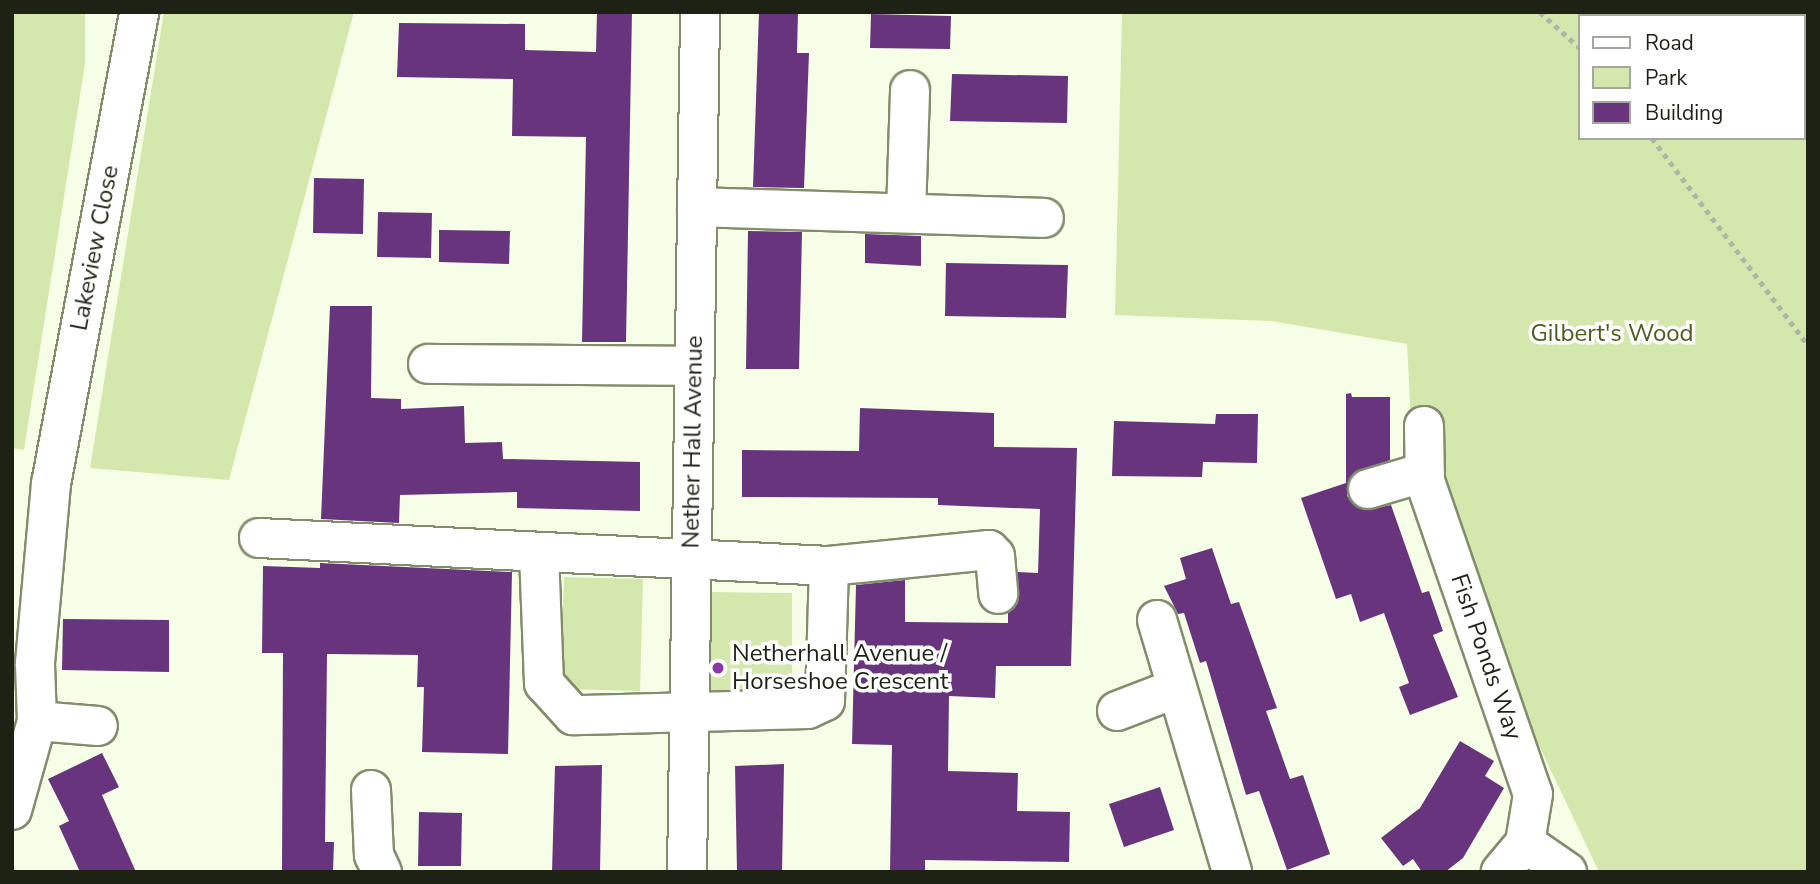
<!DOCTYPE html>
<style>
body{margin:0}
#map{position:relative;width:1820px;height:884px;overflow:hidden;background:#f6fee8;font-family:"Nunito Sans",sans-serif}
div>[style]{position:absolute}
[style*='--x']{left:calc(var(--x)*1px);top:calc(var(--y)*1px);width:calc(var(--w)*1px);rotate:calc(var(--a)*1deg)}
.green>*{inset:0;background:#d4e8ad}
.water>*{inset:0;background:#c9e787}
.building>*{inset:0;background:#67347d}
.path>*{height:4.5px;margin-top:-2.25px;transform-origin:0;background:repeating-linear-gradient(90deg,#afb6a3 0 5px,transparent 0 10px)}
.roads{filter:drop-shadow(2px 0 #818d6c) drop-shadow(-2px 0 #818d6c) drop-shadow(0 2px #818d6c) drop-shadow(0 -2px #818d6c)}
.minor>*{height:38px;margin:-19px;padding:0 19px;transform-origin:19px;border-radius:19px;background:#fff}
.dots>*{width:19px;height:19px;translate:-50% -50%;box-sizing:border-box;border:4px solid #fff;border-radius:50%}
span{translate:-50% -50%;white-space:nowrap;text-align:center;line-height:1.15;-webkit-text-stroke:7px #fff;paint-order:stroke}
.street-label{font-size:24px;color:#1d2215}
.park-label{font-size:24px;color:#4c5e1b}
.poi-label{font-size:24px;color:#1d2215}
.left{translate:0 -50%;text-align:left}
.frame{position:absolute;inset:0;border:14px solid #1d2215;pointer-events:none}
.legend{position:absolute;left:1578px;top:14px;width:228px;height:126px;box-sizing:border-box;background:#fff;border:2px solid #a5a7a1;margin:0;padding:9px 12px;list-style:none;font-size:21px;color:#1d2215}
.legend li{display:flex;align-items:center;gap:14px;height:35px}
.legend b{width:35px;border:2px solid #a5a7a1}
</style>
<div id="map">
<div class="green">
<i style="clip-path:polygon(12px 12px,85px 12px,85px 64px,24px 450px,12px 448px)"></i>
<i style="clip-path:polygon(164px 12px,354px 12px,229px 480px,90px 468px)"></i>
<i style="clip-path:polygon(1122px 12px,1685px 12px,1688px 16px,1580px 16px,1580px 138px,1804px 137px,1808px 141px,1808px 872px,1599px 872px,1536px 739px,1434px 453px,1411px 421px,1407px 344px,1271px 321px,1115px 315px)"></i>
<i style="clip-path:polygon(564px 577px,643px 579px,640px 691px,561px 689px)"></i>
<i style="clip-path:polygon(711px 592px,792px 593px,792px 694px,710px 694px)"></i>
</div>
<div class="water">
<i style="clip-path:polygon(1685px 12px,1808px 12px,1808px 141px,1804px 16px)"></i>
</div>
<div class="building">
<i style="clip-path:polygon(597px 12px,632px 12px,626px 342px,582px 342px,586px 137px,512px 136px,513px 79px,397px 77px,399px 23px,525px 24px,525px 50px,596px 52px)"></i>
<i style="clip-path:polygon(759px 12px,798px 12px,797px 53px,809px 53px,804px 188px,753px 187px)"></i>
<i style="clip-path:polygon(871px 14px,951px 16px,950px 49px,870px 48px)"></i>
<i style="clip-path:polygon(952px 74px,1068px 76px,1067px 123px,950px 121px)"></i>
<i style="clip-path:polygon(314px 178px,364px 179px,363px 234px,313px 233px)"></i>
<i style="clip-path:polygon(378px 212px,432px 213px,431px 258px,377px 257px)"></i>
<i style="clip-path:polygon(439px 230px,510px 231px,509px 264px,439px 262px)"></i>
<i style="clip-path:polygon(748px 231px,802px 232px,799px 369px,746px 369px)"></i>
<i style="clip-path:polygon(865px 234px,921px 236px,921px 266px,865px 263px)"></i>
<i style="clip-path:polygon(946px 263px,1068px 265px,1066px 318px,945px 316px)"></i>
<i style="clip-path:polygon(330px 306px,372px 306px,371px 398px,401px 399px,401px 409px,464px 406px,465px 443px,502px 442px,503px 459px,640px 462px,640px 511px,517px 508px,517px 492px,400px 495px,399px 523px,321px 519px)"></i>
<i style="clip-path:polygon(1351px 393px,1352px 397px,1390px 397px,1390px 460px,1353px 474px,1347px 496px,1364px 510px,1391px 505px,1422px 593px,1429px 591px,1443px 631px,1433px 635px,1458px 697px,1410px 715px,1399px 687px,1409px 683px,1384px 613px,1360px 622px,1351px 594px,1336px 599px,1301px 498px,1346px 483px,1346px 394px)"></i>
<i style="clip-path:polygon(860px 408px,994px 413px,994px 447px,1077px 448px,1071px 666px,996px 666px,995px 698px,949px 696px,948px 771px,1018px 773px,1017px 811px,1070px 812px,1069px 862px,925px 860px,925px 872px,890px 872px,892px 745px,852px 744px,856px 585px,905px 580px,905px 622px,1008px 623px,1008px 613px,1018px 603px,1018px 572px,1038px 573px,1040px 509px,938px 505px,938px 498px,742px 497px,742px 450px,859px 451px)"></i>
<i style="clip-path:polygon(1216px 414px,1258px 414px,1257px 463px,1203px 462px,1202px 477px,1112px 476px,1114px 421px,1215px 424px)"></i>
<i style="clip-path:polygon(1212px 548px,1231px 604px,1239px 602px,1277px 708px,1266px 711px,1290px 779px,1303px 775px,1330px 854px,1287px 870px,1259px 791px,1246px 795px,1206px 661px,1200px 663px,1184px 613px,1178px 614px,1164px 586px,1186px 579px,1180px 558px)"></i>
<i style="clip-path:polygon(320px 563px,512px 572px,508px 754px,422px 752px,424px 687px,417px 687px,418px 655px,327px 654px,325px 842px,334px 842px,333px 872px,282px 872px,283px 653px,262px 653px,263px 566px,320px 568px)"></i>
<i style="clip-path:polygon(63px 619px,169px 620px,169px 672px,62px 670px)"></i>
<i style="clip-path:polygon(1460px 741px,1494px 761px,1485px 776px,1504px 788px,1463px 858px,1445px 872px,1422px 872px,1413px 859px,1403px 866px,1381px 838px,1420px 808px)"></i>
<i style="clip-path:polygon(102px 753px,119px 787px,102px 795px,136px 872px,80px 872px,59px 826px,69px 821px,48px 779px)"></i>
<i style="clip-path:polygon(784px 764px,782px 872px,737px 872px,735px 766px)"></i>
<i style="clip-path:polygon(602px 765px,600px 872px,552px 872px,555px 766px)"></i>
<i style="clip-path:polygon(1160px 787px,1174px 830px,1124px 847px,1109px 804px)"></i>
<i style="clip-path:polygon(419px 812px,462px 813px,461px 866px,418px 866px)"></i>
</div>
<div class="path">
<i style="--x:1540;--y:12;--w:54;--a:42"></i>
<i style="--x:1652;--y:138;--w:259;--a:53"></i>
</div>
<div class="roads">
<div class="minor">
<i style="--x:697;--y:207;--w:347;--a:1.8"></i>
<i style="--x:906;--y:213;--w:123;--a:-88.1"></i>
<i style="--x:428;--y:364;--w:266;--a:0.4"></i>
<i style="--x:1424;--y:426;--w:55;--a:89"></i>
<i style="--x:1425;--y:481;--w:331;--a:71"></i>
<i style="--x:1533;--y:794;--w:50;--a:99.3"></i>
<i style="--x:1525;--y:843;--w:38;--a:130"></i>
<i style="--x:1368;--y:489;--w:59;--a:-16.6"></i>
<i style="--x:259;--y:538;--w:571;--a:2.81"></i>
<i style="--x:829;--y:566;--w:135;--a:91.7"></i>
<i style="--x:825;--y:701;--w:19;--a:155"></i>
<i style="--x:808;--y:709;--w:235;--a:178.5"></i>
<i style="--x:573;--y:715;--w:43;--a:-132.2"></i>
<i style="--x:544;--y:683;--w:128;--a:-92.2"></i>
<i style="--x:829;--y:566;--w:161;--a:-5.7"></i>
<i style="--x:989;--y:550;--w:8;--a:45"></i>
<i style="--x:995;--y:556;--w:38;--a:85"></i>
<i style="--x:1157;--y:620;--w:263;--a:73.4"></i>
<i style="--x:1117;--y:711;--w:64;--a:-21"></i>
<i style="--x:37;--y:721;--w:61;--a:4.7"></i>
<i style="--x:371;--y:790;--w:65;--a:87.4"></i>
<i style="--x:374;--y:855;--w:19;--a:65"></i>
<i style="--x:12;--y:810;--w:92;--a:-74.3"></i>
<i style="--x:37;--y:721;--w:58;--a:-92"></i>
<i style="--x:35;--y:663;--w:180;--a:-84.9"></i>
<i style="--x:51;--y:484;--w:480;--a:-79.4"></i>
<i style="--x:1525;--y:843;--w:51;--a:34.6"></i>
<i style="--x:687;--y:872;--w:860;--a:-89.13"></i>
</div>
</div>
<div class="dots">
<i style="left:718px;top:668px;background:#893aaa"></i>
</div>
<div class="street-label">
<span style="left:95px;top:248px;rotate:-79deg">Lakeview Close</span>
<span style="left:693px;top:442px;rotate:-89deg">Nether Hall Avenue</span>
<span style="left:1486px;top:657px;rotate:71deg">Fish Ponds Way</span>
</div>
<div class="park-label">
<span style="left:1612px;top:334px">Gilbert's Wood</span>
</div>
<div class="poi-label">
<span class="left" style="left:732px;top:668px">Netherhall Avenue /<br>Horseshoe Crescent</span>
</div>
<div class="frame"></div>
<ul class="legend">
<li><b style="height:9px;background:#fff"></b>Road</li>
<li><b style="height:19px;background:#d4e8ad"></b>Park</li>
<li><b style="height:19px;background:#67347d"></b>Building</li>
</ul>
</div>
